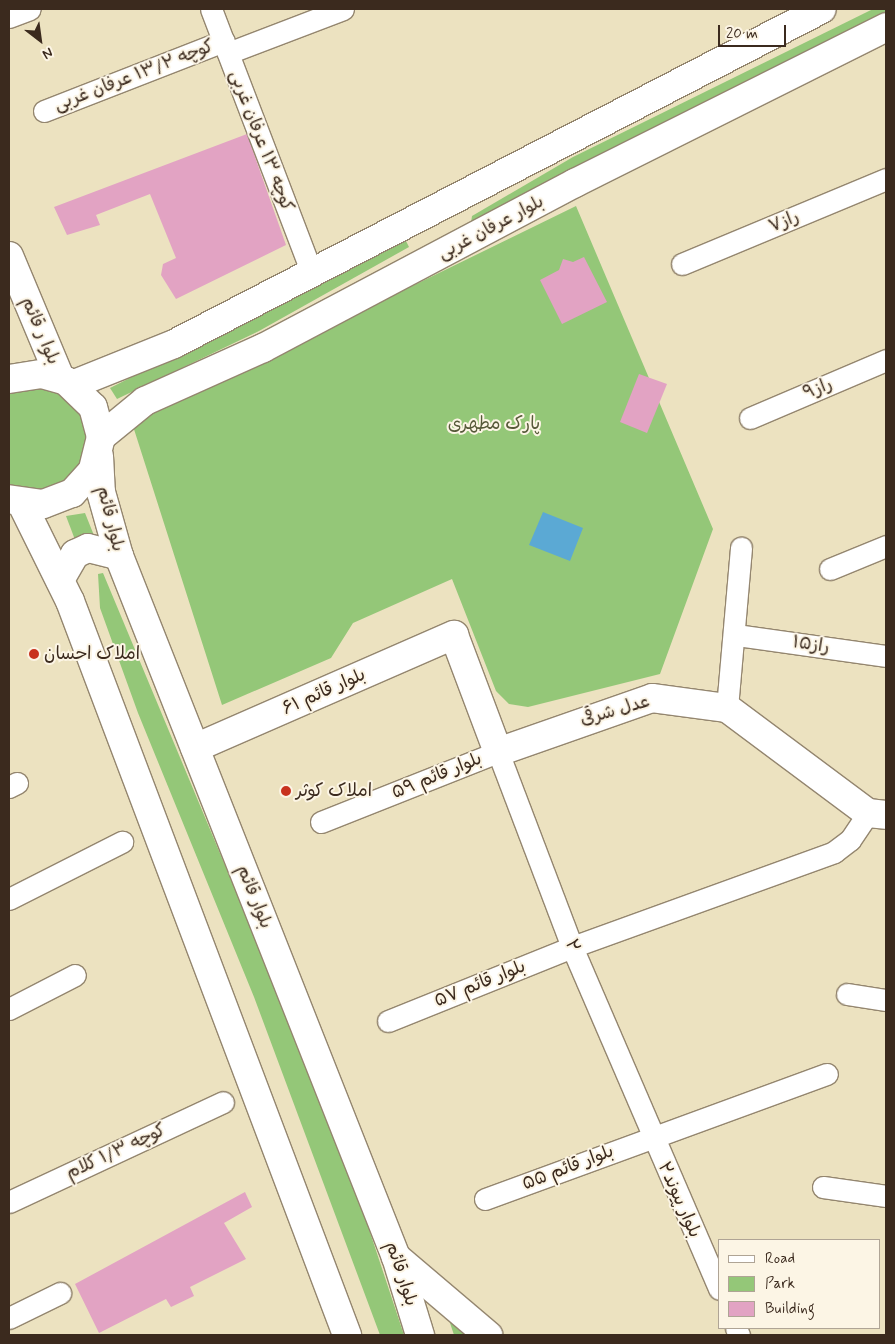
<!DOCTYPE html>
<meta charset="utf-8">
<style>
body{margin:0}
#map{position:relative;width:895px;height:1344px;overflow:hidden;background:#ece2c0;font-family:Mynerve,"Playpen Sans Arabic",sans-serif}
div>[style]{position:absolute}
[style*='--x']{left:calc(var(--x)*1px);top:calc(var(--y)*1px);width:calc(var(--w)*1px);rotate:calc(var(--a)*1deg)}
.green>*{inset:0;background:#94c778}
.water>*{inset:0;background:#5ba9d4}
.building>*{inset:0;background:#e2a3c3}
.roads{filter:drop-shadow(1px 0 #94866f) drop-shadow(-1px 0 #94866f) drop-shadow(0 1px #94866f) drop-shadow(0 -1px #94866f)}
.minor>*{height:21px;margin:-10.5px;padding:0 10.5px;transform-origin:10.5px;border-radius:10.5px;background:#fff}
.tertiary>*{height:28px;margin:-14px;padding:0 14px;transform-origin:14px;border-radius:14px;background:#fff}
.secondary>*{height:28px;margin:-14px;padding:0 14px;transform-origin:14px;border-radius:14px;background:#fff}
.dots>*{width:14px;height:14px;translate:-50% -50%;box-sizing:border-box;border:2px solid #fcf5e5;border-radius:50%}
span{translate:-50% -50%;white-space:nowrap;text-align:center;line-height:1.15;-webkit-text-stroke:4px #fcf5e5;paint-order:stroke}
.street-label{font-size:18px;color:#3b2a1e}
.park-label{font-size:18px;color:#565939}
.poi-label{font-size:18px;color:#3b2a1e}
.left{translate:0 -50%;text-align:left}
.frame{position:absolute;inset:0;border:10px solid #3b2a1e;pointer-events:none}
.legend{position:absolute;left:718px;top:1239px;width:162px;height:90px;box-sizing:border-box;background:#fcf5e5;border:1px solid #afa495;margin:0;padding:6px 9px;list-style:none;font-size:15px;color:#3b2a1e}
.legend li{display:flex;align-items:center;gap:10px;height:25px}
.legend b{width:25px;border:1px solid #afa495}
.north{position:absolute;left:15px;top:15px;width:50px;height:50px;-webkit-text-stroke:4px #fcf5e5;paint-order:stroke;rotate:150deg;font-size:14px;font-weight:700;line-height:20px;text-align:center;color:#3b2a1e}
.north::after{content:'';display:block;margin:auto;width:18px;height:22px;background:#3b2a1e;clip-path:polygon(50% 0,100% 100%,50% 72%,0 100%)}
.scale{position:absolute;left:718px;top:25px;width:68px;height:22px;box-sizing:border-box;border:2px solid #3b2a1e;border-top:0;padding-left:6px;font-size:15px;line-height:18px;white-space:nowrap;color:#3b2a1e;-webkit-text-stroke:4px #fcf5e5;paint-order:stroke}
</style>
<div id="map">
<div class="green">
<i style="clip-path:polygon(873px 9px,886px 9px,886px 18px,470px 229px,472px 216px,573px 157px)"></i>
<i style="clip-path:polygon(576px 206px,713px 529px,660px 674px,528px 707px,509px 704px,496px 691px,452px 579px,353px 623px,331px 658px,222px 705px,132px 423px)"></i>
<i style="clip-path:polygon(405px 239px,409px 247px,259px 331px,117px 399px,110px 388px)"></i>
<i style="clip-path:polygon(57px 385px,85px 410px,91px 447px,72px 480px,38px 492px,20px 490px,9px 485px,9px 389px)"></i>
<i style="clip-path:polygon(85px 513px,97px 543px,80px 553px,66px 516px)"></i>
<i style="clip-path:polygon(103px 573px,265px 961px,359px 1199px,404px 1335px,380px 1335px,254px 997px,138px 713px,100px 608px,98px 574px)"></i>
<i style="clip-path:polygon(447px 1314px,477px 1335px,454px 1335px)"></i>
</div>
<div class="water">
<i style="clip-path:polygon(543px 512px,583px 528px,570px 561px,529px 545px)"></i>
</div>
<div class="building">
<i style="clip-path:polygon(247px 134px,286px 245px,176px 299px,161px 275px,163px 264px,176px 258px,150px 194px,96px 215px,100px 225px,67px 235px,54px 207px)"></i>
<i style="clip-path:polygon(584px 257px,607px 302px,562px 324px,540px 280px,559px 270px,563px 259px,573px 262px)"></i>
<i style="clip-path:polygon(639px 374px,667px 384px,647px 433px,620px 422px)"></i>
<i style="clip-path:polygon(245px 1192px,252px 1207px,224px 1223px,246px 1259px,190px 1287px,194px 1296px,171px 1307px,166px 1299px,99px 1333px,75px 1284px)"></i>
</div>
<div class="roads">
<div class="minor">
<i style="--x:211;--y:9;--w:284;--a:69.1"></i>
<i style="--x:9;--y:17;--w:22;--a:-21"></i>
<i style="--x:228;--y:53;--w:123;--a:-20.9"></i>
<i style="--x:44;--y:111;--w:193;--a:-21.3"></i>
<i style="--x:682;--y:264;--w:221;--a:-22.6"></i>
<i style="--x:750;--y:418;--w:148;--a:-23.1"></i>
<i style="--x:830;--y:569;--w:61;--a:-22.3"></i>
<i style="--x:737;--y:635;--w:150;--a:8"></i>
<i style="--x:727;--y:708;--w:161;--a:-85"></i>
<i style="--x:9;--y:787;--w:9;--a:-27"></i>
<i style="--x:321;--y:822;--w:190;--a:-21.6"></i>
<i style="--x:498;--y:752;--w:209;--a:69.2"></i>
<i style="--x:572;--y:947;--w:372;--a:66.7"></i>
<i style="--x:9;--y:899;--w:127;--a:-26.8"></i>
<i style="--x:847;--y:994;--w:39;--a:9"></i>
<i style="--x:9;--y:1009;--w:74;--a:-27.3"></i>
<i style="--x:388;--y:1021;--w:198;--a:-21.9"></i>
<i style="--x:572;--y:947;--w:279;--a:-19.9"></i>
<i style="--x:834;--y:852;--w:20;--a:-37"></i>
<i style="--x:850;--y:840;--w:32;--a:-56"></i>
<i style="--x:823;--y:1187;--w:64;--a:8.1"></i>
<i style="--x:485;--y:1199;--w:364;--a:-20.1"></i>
<i style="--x:9;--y:1202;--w:236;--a:-25"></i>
<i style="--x:9;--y:1318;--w:57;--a:-26.1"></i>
<i style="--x:736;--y:1328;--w:8;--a:67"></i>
</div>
<div class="tertiary">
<i style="--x:9;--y:256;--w:132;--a:67.3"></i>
<i style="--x:9;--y:379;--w:33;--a:-9"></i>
<i style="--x:42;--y:374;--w:25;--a:16"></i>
<i style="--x:66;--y:381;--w:37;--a:44"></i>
<i style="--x:93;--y:407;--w:31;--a:75"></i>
<i style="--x:101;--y:437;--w:34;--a:104"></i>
<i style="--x:93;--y:470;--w:31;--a:132"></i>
<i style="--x:72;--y:493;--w:31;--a:159"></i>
<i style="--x:43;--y:504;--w:34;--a:-172"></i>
<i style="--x:72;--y:385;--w:110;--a:-21.9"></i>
<i style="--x:174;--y:344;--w:729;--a:-27.34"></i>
<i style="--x:101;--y:437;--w:57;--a:-39.3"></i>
<i style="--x:145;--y:401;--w:129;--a:-24.2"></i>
<i style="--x:263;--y:348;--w:353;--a:-27.9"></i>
<i style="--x:575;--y:183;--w:348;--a:-26.6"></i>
<i style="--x:195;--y:748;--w:283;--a:-23.6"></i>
<i style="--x:454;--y:635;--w:125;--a:69.4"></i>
<i style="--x:498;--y:752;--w:163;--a:-19.3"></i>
<i style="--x:652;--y:698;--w:76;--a:7.6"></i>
<i style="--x:727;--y:708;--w:176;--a:36.7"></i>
<i style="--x:868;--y:813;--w:18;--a:6"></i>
<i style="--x:396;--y:1257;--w:121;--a:40.3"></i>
</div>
<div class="secondary">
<i style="--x:99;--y:456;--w:36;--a:87"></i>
<i style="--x:101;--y:492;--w:66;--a:74.3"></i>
<i style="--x:119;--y:556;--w:754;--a:68.44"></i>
<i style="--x:396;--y:1257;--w:82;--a:72.9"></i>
<i style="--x:22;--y:504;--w:108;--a:63.7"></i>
<i style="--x:70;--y:601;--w:785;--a:69.32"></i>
<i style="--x:60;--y:580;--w:30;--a:-60"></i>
<i style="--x:75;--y:554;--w:14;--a:-25"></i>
<i style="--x:88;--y:548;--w:32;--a:14"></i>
</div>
</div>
<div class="dots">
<i style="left:34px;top:654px;background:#c8321e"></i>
<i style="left:286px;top:791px;background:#c8321e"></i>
</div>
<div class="street-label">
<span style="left:134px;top:76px;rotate:-21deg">کوچه ۱۳/۲ عرفان غربی</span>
<span style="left:261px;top:141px;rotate:69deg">کوچه ۱۳ عرفان غربی</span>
<span style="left:784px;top:222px;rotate:-23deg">راز۷</span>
<span style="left:491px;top:228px;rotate:-28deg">بلوار عرفان غربی</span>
<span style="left:40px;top:331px;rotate:67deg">بلوا ر قائم</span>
<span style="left:818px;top:389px;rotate:-23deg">راز۹</span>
<span style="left:110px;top:519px;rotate:76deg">بلوار قائم</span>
<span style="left:811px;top:645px;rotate:8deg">راز۱۵</span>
<span style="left:324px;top:692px;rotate:-24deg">بلوار قائم ۶۱</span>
<span style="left:615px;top:711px;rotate:-16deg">عدل شرقی</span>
<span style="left:437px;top:776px;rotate:-22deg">بلوار قائم ۵۹</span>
<span style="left:254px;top:897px;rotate:68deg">بلوار قائم</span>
<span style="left:572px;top:946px;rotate:68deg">۲</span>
<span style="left:480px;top:984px;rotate:-22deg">بلوار قائم ۵۷</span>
<span style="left:116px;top:1152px;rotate:-25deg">کوچه ۱/۳ کلام</span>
<span style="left:568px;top:1168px;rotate:-21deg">بلوار قائم ۵۵</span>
<span style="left:679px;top:1200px;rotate:66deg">بلوار پیوند۲</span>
<span style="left:401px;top:1274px;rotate:72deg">بلوار قائم</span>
</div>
<div class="park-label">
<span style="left:494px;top:424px">پارک مطهری</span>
</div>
<div class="poi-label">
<span class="left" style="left:44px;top:654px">املاک احسان</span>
<span class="left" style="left:296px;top:791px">املاک کوثر</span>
</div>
<div class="frame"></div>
<ul class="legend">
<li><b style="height:6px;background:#fff"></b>Road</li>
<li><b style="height:14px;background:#94c778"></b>Park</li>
<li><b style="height:14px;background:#e2a3c3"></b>Building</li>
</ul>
<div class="north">N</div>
<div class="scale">20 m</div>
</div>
